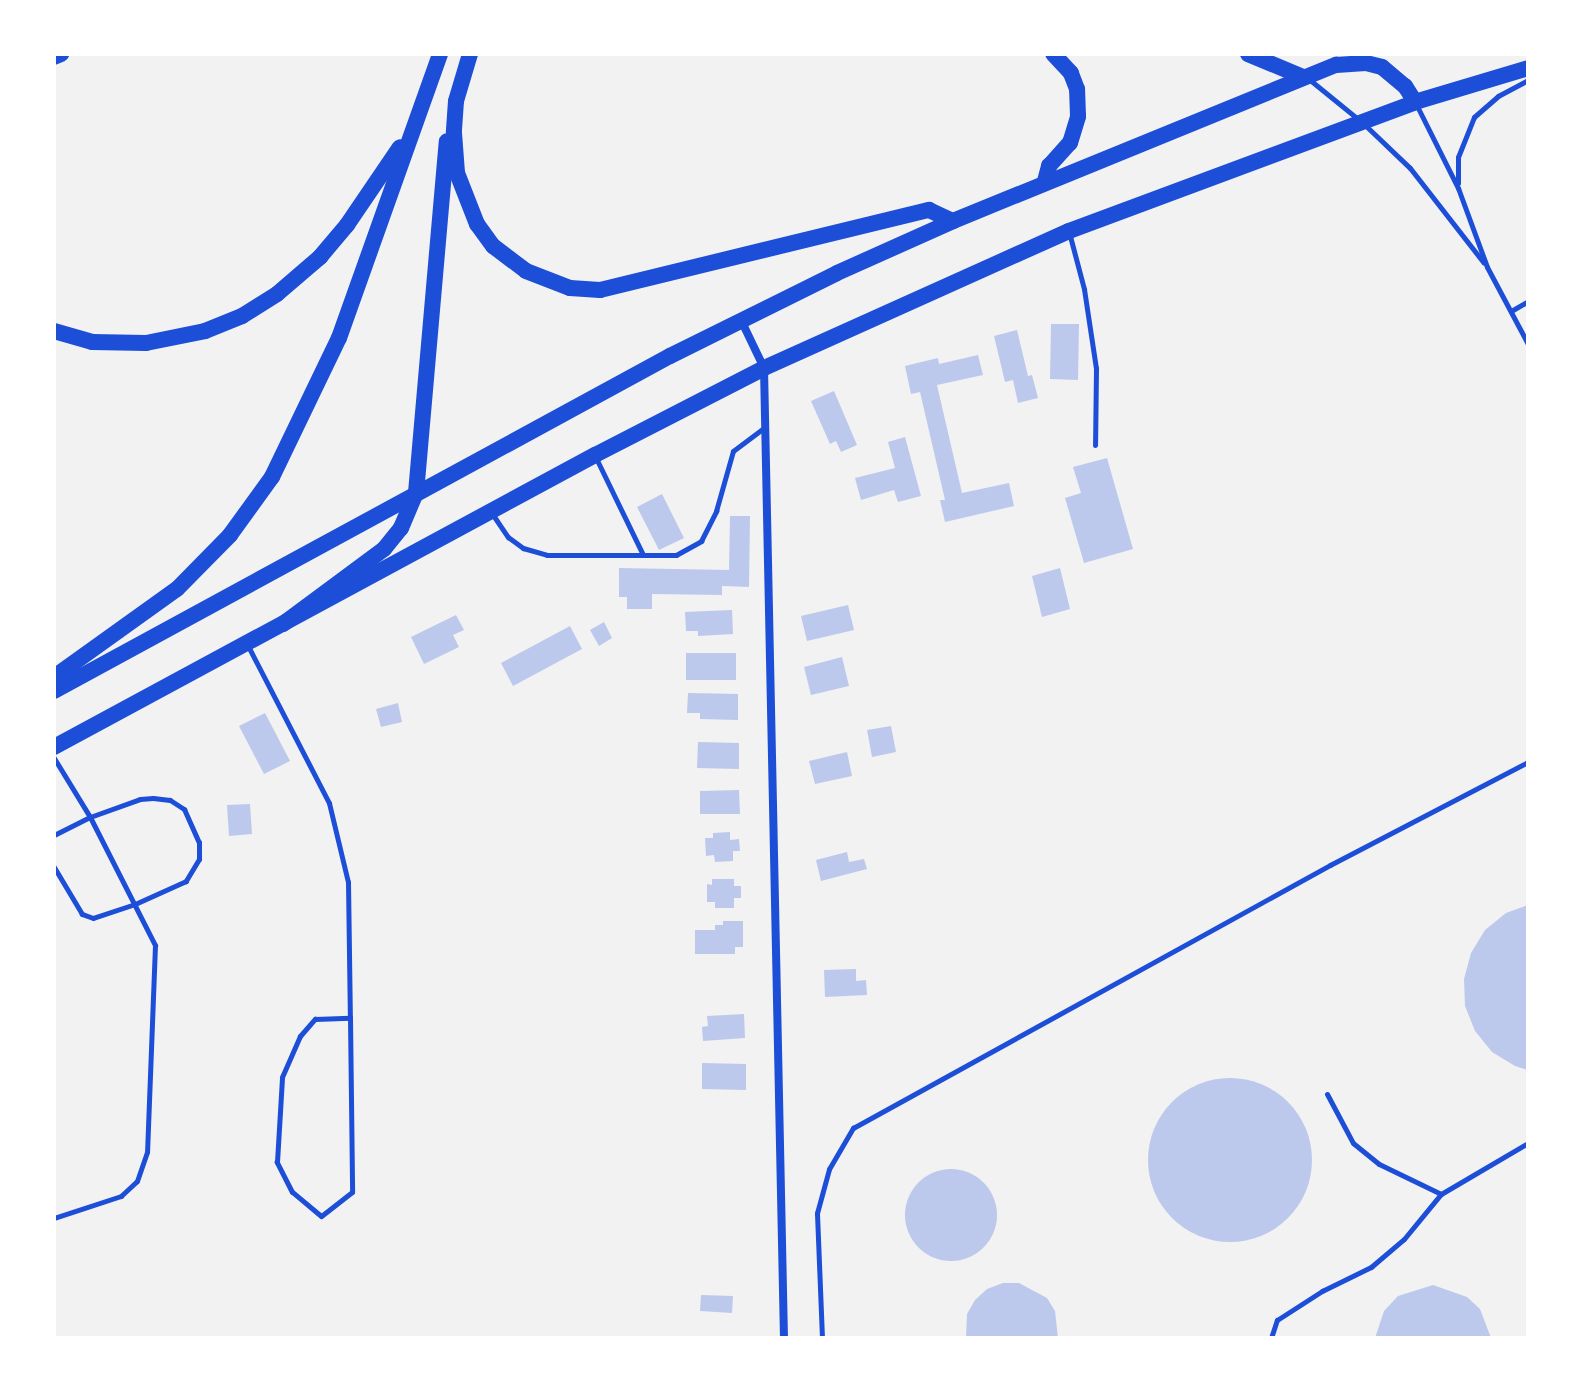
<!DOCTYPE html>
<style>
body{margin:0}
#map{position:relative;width:1582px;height:1392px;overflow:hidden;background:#f2f2f2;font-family:Figtree,sans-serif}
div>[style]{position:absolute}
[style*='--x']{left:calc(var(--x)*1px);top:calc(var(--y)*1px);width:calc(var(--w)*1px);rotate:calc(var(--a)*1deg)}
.building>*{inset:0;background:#bdc9ec}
.round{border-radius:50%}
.service>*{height:5px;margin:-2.5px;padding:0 2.5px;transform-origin:2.5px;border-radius:2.5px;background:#1d4ed8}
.minor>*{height:8px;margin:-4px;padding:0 4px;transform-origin:4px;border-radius:4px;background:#1d4ed8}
.trunk>*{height:16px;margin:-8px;padding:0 8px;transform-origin:8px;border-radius:8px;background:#1d4ed8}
.motorway>*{height:16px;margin:-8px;padding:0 8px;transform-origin:8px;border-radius:8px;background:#1d4ed8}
span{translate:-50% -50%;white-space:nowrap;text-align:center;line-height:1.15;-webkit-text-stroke:7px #fff;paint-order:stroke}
.frame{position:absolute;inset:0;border:56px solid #fff;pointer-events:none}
</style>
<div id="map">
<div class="building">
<i style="clip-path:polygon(1051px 324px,1079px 324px,1078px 380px,1050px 379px)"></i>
<i style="clip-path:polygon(1017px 330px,1028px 376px,1032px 375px,1038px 398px,1018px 403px,1013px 380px,1005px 382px,994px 336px)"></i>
<i style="clip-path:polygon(978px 355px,983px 375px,937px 385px,962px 493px,1009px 483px,1014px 506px,945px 522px,940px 500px,945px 500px,920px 392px,911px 394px,905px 366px,938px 358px,939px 364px)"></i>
<i style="clip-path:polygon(834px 391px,857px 445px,841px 452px,836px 441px,830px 444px,811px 401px)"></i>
<i style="clip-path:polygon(905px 437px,921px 496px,898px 502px,894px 490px,861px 500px,855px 478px,895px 468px,888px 442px)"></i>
<i style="clip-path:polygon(1107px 458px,1133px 549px,1084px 563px,1065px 498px,1081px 493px,1073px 467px)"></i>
<i style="clip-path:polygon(662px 494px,684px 538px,659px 550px,637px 507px)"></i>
<i style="clip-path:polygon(730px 516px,750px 516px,749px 587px,722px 586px,722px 595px,652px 594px,652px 609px,627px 609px,627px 597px,619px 597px,619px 568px,729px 570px)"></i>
<i style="clip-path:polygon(1060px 568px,1070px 609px,1042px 617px,1032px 576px)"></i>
<i style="clip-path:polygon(848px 605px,854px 630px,807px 641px,801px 616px)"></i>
<i style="clip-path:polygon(732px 610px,733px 634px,698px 636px,698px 631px,686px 631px,685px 612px)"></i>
<i style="clip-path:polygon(456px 615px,464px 630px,453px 635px,459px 647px,424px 664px,411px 637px)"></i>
<i style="clip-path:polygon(604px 622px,612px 638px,599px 646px,590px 630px)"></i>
<i style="clip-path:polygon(570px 626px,582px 649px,513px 686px,501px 663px)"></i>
<i style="clip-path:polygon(686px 653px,736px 653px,736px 680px,686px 680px)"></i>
<i style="clip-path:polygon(842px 657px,849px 686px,811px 695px,804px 667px)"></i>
<i style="clip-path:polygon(688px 693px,738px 694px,738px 720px,700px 719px,700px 713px,687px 713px)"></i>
<i style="clip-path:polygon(398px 703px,402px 722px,381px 727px,376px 709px)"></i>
<i style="clip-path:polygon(265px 713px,290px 761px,264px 774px,239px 726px)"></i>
<i style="clip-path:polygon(891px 726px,896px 752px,872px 757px,867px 730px)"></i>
<i style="clip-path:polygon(698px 742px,739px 743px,739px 769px,697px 768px)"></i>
<i style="clip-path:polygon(847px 752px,852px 776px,815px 784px,809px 761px)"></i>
<i style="clip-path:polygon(739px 790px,740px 814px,700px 814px,700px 791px)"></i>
<i style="clip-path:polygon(250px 804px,252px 834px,229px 836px,227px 805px)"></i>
<i style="clip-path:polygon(730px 832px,730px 840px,739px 839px,740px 851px,733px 851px,733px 861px,715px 862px,714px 855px,706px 856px,705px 838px,713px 838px,713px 833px)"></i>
<i style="clip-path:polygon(847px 852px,849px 862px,864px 859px,867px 869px,821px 881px,816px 860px)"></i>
<i style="clip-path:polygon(712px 879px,734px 879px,734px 886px,741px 886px,741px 898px,734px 898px,734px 908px,715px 908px,715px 902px,707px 902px,707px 884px,712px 885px)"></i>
<i style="clip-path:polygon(1528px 905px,1528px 1070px,1515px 1066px,1492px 1052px,1475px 1031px,1465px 1006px,1464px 979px,1471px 953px,1485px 930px,1506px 913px)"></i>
<i style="clip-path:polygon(723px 921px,743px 921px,743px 947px,735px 947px,735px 954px,695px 954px,695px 930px,715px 930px,715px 925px,723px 925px)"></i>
<i style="clip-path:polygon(856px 969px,856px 981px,866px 980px,867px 995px,825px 997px,824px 970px)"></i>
<i style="clip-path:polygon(744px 1014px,745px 1038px,703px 1041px,702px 1027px,708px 1026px,707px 1016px)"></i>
<i style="clip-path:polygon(702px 1063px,746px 1064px,746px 1090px,702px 1089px)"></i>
<i class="round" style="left:1148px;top:1078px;width:164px;height:164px"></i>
<i class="round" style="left:905px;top:1169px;width:92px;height:92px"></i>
<i style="clip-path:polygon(1003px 1283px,1019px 1283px,1047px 1298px,1055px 1311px,1058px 1338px,966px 1338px,967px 1314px,975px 1300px,987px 1289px)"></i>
<i style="clip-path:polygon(1433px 1285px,1467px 1297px,1480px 1309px,1491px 1338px,1375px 1338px,1384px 1311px,1398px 1296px)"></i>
<i style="clip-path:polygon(701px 1295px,733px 1296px,732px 1313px,700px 1311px)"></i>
</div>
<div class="service">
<i style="--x:1310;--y:80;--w:62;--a:39.1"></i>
<i style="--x:1417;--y:106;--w:92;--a:63.4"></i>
<i style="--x:1458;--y:188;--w:84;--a:69.8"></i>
<i style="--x:1487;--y:267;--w:87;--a:62"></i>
<i style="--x:1366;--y:126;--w:61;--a:43.7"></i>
<i style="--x:1410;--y:168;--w:120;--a:52.1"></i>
<i style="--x:1458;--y:183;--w:26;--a:-90"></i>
<i style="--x:1458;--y:157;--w:43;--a:-68.2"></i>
<i style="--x:1474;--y:117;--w:32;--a:-41"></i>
<i style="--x:1498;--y:96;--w:34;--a:-28"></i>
<i style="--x:1070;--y:236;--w:55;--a:75.2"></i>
<i style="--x:1084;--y:289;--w:80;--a:81.4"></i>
<i style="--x:1096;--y:368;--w:77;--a:90.7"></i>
<i style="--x:1511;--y:311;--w:20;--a:-30"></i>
<i style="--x:595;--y:456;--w:110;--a:64.1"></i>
<i style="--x:493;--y:515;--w:27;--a:56"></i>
<i style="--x:508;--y:537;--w:19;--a:36"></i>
<i style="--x:523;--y:548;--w:25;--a:16"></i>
<i style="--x:547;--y:555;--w:129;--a:0"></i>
<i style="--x:676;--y:555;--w:29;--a:-29"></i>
<i style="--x:701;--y:541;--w:34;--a:-63"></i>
<i style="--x:716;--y:511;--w:62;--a:-74.2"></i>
<i style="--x:733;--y:451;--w:38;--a:-37"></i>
<i style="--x:247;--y:644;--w:179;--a:62.7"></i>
<i style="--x:329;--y:803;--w:81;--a:76.5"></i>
<i style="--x:348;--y:882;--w:136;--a:89.2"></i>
<i style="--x:350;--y:1018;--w:174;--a:89.3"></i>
<i style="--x:352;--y:1192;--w:39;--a:142"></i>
<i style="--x:321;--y:1216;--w:38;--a:-140"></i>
<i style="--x:292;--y:1192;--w:34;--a:-117"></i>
<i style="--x:277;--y:1162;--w:85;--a:-86.6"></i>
<i style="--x:282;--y:1077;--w:45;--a:-66.3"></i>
<i style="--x:300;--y:1036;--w:23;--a:-49"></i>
<i style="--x:315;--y:1019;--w:35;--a:-2"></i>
<i style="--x:54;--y:758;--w:69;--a:58.6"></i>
<i style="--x:90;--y:817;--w:144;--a:63.1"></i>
<i style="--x:155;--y:945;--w:207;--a:92.2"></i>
<i style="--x:147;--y:1152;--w:31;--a:109"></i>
<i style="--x:137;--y:1181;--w:22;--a:137"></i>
<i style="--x:121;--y:1196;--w:71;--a:161.8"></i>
<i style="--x:54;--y:835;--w:40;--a:-26.6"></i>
<i style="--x:90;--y:817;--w:53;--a:-19.8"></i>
<i style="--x:140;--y:799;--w:13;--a:-4"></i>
<i style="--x:153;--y:798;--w:17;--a:7"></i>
<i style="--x:170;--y:800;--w:17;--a:33"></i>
<i style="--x:184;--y:809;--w:36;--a:66"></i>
<i style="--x:199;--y:842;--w:17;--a:90"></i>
<i style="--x:199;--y:859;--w:26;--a:121"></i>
<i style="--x:186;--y:881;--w:56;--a:155.7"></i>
<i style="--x:135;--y:904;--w:44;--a:161.6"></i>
<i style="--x:93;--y:918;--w:12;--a:-160"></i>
<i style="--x:82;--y:914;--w:55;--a:-120.8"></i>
<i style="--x:1327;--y:1094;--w:55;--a:62"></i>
<i style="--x:1353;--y:1143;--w:33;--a:39"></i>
<i style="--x:1379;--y:1164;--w:69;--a:25.8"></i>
<i style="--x:822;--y:1338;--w:125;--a:-92.3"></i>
<i style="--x:817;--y:1213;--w:46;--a:-74.7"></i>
<i style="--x:829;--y:1169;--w:48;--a:-59.7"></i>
<i style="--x:853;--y:1128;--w:545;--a:-28.87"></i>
<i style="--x:1330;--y:865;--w:223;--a:-27.5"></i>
<i style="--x:1271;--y:1338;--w:19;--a:-72"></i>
<i style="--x:1277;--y:1320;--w:54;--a:-32.8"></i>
<i style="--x:1322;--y:1291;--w:55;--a:-26.1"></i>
<i style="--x:1371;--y:1267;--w:43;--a:-40.3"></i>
<i style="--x:1404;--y:1239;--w:58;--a:-50.6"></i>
<i style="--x:1441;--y:1194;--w:101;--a:-30.4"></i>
</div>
<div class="minor">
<i style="--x:741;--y:320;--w:53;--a:64.4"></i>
<i style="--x:764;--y:368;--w:970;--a:88.82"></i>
</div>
<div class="trunk">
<i style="--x:54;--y:691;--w:701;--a:-28.54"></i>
<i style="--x:670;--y:356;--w:186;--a:-26.4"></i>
<i style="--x:837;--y:273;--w:127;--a:-24.1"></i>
<i style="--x:54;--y:747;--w:615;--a:-28.36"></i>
<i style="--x:595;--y:455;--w:190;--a:-27.2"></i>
<i style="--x:764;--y:368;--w:334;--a:-24.2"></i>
<i style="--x:1069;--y:231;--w:369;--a:-20.4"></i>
</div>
<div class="motorway">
<i style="--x:470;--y:54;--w:49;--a:106.6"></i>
<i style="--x:456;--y:101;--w:32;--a:94"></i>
<i style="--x:454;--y:133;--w:40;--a:85.7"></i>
<i style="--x:457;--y:173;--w:55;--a:68.6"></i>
<i style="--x:477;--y:224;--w:27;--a:54"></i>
<i style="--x:493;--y:246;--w:41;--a:37.1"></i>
<i style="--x:526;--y:271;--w:47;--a:21.1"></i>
<i style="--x:570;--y:288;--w:30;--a:4"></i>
<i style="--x:600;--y:290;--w:339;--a:-13.7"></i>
<i style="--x:929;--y:210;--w:26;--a:25"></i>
<i style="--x:953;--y:221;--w:414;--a:-22.2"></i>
<i style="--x:1336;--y:65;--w:30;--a:-4"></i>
<i style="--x:1366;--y:63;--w:16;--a:14"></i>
<i style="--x:1382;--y:67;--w:30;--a:40"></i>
<i style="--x:1405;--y:86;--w:19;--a:58"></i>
<i style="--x:1415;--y:102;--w:118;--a:-16.7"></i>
<i style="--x:1248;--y:54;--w:60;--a:22.7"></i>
<i style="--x:54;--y:57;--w:8;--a:-23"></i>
<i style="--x:1045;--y:181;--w:16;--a:-75"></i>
<i style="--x:1049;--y:166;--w:31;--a:-48"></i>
<i style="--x:1070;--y:143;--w:28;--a:-73"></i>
<i style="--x:1078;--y:116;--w:27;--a:-92"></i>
<i style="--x:1077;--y:89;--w:17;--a:-111"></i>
<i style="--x:1071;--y:73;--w:26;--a:-133"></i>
<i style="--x:54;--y:331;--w:40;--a:16"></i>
<i style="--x:92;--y:342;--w:54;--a:1.1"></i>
<i style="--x:146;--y:343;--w:60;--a:-11.5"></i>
<i style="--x:205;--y:331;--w:40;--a:-22"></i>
<i style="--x:242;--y:316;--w:41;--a:-32.2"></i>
<i style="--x:277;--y:294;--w:57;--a:-40.7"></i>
<i style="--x:320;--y:257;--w:42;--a:-49.8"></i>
<i style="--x:347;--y:225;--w:94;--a:-55.8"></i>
<i style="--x:283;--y:624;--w:126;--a:-36.6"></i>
<i style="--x:384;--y:549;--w:27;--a:-51"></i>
<i style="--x:401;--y:528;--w:38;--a:-67"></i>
<i style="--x:416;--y:493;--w:353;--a:-85"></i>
<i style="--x:54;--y:677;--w:151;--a:-35.6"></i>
<i style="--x:177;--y:589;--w:76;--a:-45.5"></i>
<i style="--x:230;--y:535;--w:72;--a:-54.1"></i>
<i style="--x:272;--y:477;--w:154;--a:-64.3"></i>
<i style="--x:339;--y:338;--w:301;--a:-70.4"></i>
</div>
<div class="frame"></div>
</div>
